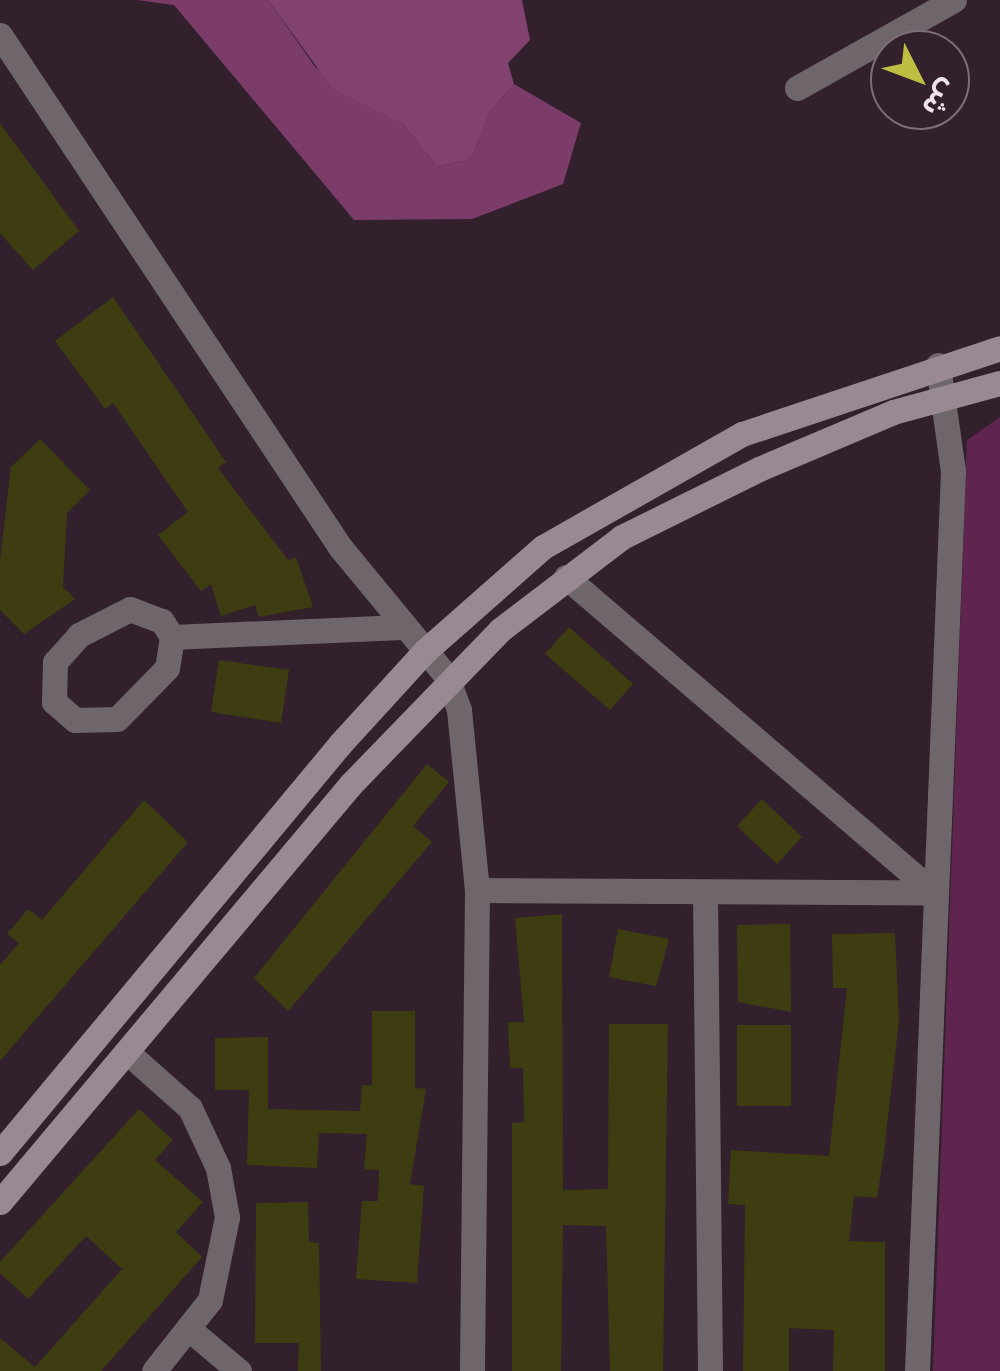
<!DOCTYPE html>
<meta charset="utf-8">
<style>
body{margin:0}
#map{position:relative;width:1000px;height:1371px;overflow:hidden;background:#32202c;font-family:"Asap Condensed","Noto Sans Arabic",sans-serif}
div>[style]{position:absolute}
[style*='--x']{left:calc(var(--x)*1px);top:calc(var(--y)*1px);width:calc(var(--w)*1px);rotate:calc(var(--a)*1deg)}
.green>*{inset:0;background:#5f254f}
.forest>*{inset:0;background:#7b3c69}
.water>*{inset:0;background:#81426f}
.building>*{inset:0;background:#3d3d11}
.street>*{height:25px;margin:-12.5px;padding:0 12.5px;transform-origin:12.5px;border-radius:12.5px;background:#6f666c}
.secondary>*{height:25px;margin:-12.5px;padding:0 12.5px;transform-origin:12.5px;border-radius:12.5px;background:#988993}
span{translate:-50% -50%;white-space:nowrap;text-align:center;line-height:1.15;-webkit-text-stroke:10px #32202c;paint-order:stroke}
.north{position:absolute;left:870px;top:30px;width:100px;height:100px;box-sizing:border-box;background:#32202c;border:2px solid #7e6e78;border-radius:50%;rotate:132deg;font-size:28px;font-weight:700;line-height:40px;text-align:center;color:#efe3eb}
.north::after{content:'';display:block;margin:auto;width:35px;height:45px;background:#bebf42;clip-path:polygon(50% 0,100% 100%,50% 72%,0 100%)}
</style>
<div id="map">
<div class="green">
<i style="clip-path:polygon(1000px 417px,1000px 1371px,933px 1371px,967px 440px)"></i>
</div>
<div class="forest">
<i style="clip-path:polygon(137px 0,268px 0,316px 68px,403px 124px,437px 167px,471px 159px,490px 112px,514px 84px,581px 123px,563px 184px,472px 219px,354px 220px,174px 5px)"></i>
</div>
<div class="water">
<i style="clip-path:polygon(268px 0,522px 0,530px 40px,508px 63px,514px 84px,490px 112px,471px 159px,437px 167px,403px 124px,332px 88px)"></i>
</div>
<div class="building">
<i style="clip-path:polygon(0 123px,79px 231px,33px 270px,0 233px)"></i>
<i style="clip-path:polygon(113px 297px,226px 462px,218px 468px,288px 560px,296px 557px,313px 607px,259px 617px,255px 605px,221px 616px,211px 584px,201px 591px,158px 535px,188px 512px,113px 403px,105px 409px,55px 341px)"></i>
<i style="clip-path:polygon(40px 439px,90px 490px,67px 513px,63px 587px,75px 599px,24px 634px,0 610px,0 560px,11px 467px)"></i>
<i style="clip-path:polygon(569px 627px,633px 684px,610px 710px,545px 654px)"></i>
<i style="clip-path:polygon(219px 660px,289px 670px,281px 723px,211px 712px)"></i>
<i style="clip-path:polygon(427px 764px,449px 782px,413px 826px,432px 842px,288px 1011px,254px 978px)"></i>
<i style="clip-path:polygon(762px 799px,802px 837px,777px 864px,737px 826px)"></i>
<i style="clip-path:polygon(144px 800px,188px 842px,0 1061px,0 965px,19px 943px,7px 934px,28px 909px,42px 920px)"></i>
<i style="clip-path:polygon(562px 914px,563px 1190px,608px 1189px,609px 1024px,668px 1024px,663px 1371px,610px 1371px,606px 1226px,563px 1225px,561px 1371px,512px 1371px,512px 1123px,524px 1122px,523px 1068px,510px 1068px,508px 1022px,524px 1022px,515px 918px)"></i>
<i style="clip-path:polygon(790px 924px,791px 1012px,738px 1002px,737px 925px)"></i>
<i style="clip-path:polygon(618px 929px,669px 939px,656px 986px,609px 977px)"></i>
<i style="clip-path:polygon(895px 933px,899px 1021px,884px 1153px,877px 1198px,854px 1196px,849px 1241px,885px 1242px,885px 1371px,833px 1371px,834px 1330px,789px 1328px,789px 1371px,743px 1371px,745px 1205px,728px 1204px,731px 1150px,829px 1156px,847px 988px,833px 988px,832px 934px)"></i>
<i style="clip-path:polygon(372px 1011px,415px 1011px,415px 1088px,426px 1089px,410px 1184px,424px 1186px,417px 1283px,356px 1279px,362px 1201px,378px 1201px,379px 1170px,364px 1169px,367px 1134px,319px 1133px,317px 1168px,247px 1165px,249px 1090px,215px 1090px,215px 1038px,268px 1037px,268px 1109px,360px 1111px,362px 1085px,372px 1085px)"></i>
<i style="clip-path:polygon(737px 1025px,791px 1025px,791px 1106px,737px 1106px)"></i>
<i style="clip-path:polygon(139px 1109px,173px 1140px,155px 1160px,203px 1202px,176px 1232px,202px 1257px,101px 1371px,0 1371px,0 1338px,35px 1367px,122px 1269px,86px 1236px,28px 1299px,0 1273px,0 1262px)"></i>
<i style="clip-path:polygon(308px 1202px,309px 1242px,319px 1243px,321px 1371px,298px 1371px,299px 1343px,255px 1343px,256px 1203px)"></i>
</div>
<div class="street">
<i style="--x:0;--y:35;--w:615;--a:56.41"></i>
<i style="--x:340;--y:547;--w:168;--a:50.5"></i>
<i style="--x:447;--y:677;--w:35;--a:70"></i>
<i style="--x:459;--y:710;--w:181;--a:84.3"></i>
<i style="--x:477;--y:890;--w:481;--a:90.6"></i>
<i style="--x:797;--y:88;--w:180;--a:-29.3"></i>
<i style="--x:566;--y:577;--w:484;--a:40.6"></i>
<i style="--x:130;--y:609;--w:34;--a:21"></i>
<i style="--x:162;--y:621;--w:19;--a:58"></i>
<i style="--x:172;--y:637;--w:31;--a:99"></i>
<i style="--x:167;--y:668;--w:71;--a:134.4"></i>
<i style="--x:117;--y:719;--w:42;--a:178.6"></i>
<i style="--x:75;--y:720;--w:28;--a:-139"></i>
<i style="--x:54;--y:702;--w:40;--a:-88.6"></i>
<i style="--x:55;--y:662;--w:36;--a:-48"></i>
<i style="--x:79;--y:635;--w:57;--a:-27"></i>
<i style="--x:172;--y:637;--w:230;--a:-2.5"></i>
<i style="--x:477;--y:890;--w:456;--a:0.3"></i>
<i style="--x:705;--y:893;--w:478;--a:89.4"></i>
<i style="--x:128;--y:1053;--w:83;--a:41.6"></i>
<i style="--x:190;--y:1108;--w:66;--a:65"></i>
<i style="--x:218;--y:1168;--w:50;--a:79.6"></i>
<i style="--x:227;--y:1217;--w:85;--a:101.6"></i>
<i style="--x:210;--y:1300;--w:90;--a:128.3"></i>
<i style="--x:190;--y:1330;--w:64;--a:39.9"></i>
<i style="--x:917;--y:1371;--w:901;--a:-87.71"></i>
<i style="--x:953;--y:471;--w:107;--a:-98.1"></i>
</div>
<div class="secondary">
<i style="--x:0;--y:1153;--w:532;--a:-50.26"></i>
<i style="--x:340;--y:744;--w:126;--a:-47.6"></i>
<i style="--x:425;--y:651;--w:157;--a:-41.4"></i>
<i style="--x:543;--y:547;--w:229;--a:-29.6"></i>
<i style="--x:742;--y:434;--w:272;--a:-18.4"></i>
<i style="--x:0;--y:1202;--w:546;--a:-49.98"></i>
<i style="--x:351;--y:784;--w:214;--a:-45.9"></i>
<i style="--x:500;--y:630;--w:153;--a:-37.3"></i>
<i style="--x:622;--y:537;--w:153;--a:-26.4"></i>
<i style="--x:759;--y:469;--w:146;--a:-23"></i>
<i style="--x:893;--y:412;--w:111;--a:-15.2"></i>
</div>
<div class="north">ش</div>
</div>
